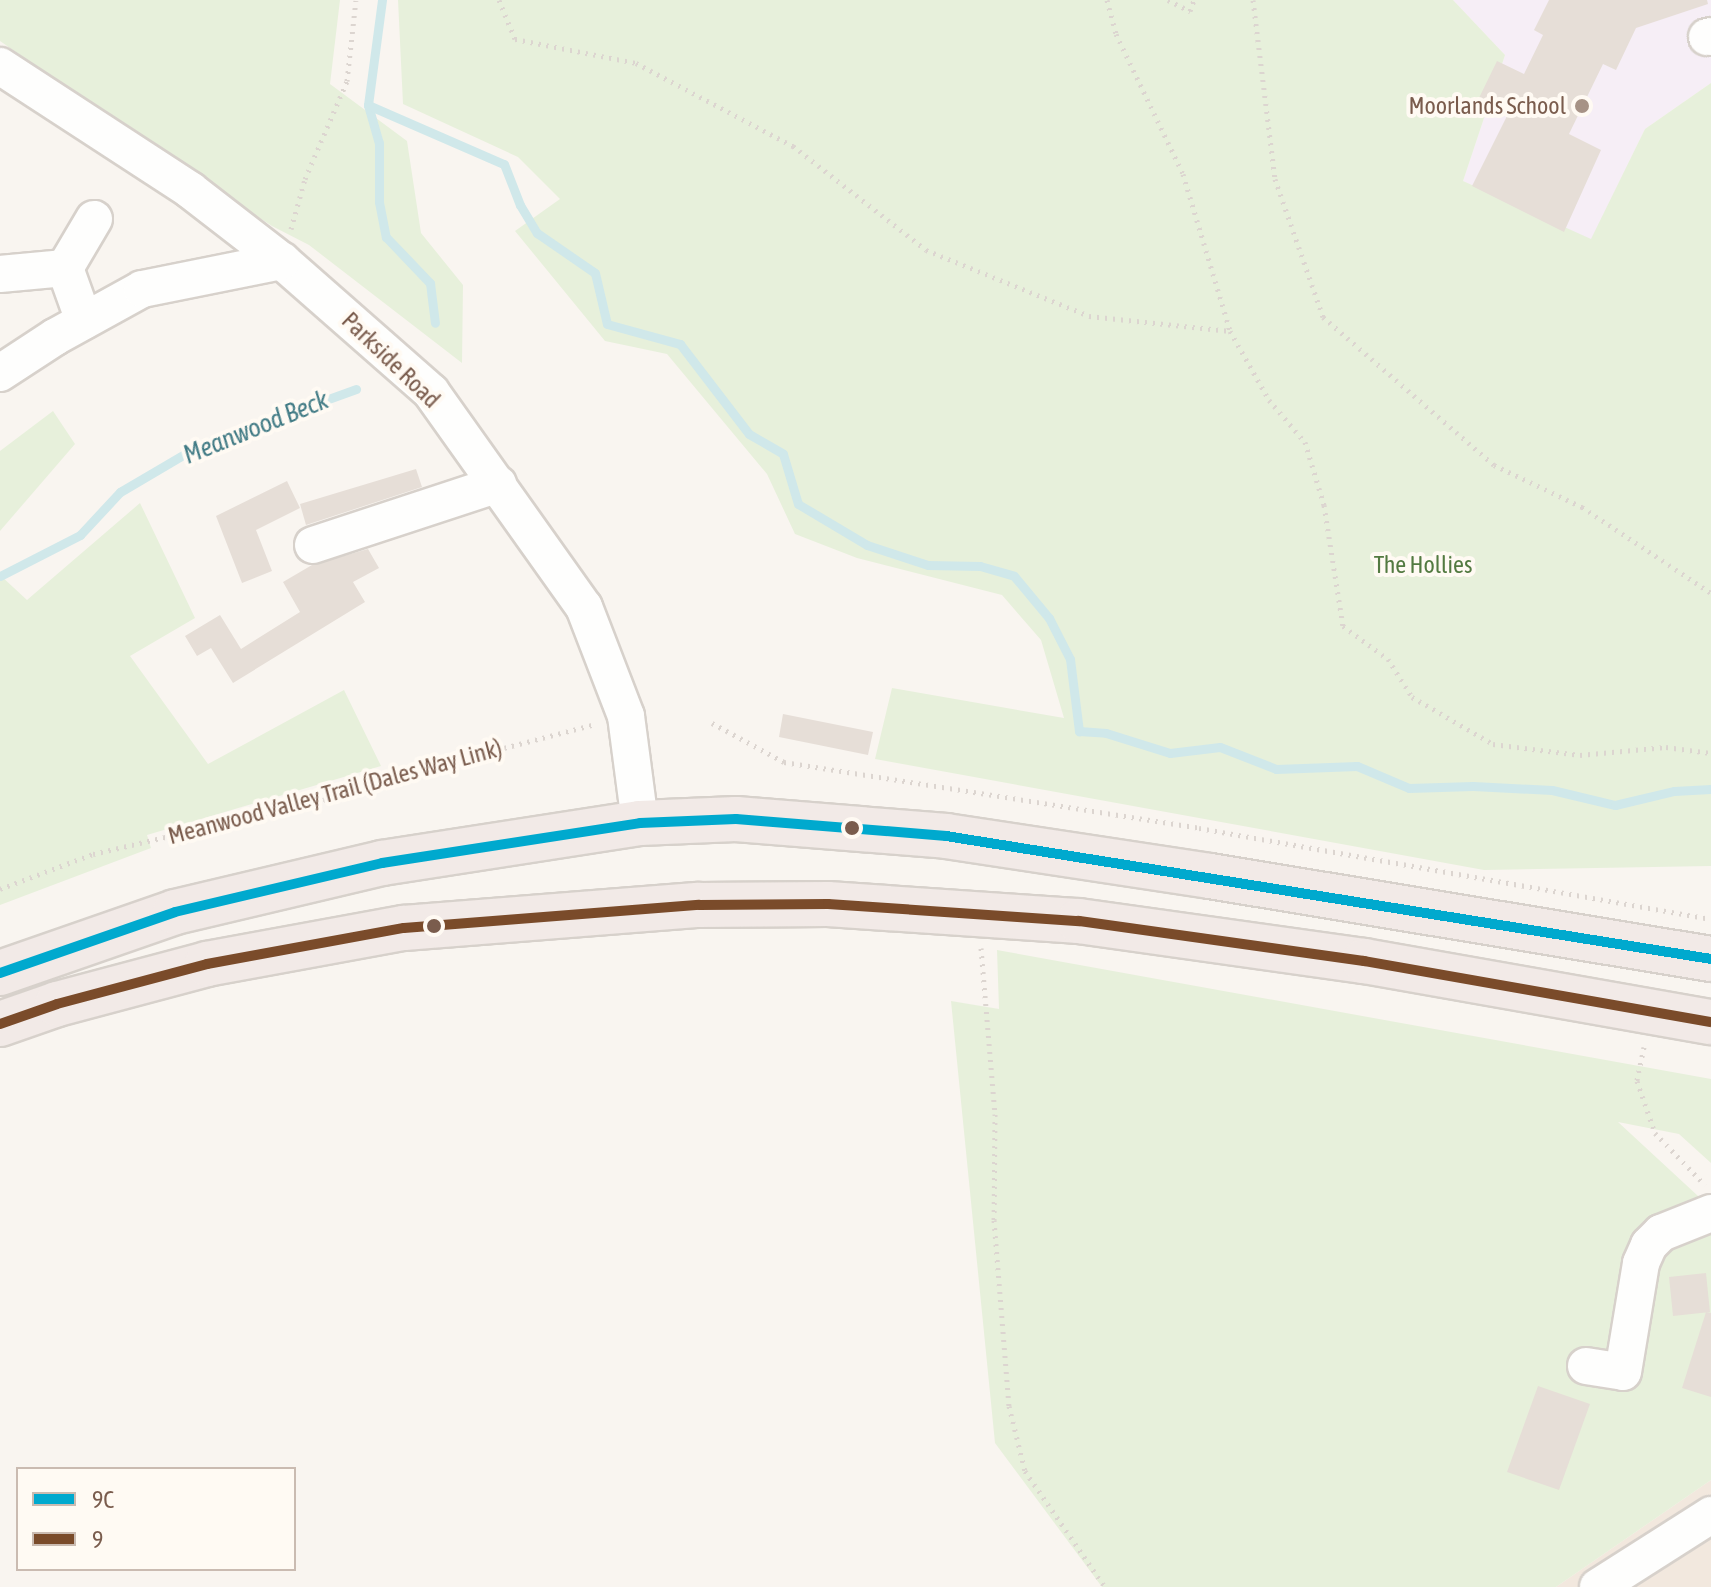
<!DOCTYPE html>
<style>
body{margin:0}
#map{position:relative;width:1711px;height:1587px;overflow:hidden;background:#f9f5f0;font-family:"Asap Condensed",sans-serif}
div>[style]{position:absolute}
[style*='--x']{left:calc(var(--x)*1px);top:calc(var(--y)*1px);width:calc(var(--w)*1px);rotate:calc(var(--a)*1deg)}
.residential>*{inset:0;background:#f2e8de}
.education>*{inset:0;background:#f6eef6}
.green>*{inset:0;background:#e7f0db}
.stream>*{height:9px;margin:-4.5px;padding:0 4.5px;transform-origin:4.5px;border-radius:4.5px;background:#d0e8ea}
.building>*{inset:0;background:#e6ded7}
.path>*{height:5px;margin-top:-2.5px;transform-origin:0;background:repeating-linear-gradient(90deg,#dcd5d0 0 2px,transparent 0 8px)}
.roads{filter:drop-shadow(2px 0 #d7d1cb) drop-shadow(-2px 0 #d7d1cb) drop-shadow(0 2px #d7d1cb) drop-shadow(0 -2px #d7d1cb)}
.minor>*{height:36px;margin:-18px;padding:0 18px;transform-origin:18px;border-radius:18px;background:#fefefd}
.highway>*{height:44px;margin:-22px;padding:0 22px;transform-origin:22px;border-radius:22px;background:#f2eae7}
.bus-1>*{height:10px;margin:-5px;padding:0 5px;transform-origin:5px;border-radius:5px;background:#00a9ce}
.bus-2>*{height:10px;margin:-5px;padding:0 5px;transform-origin:5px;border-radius:5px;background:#7a4b2a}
.dots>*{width:22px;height:22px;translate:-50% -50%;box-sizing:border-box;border:4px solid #fffaf3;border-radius:50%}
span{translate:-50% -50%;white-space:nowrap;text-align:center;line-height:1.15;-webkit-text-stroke:8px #fffaf3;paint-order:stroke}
.poi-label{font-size:24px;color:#7a5c4d}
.right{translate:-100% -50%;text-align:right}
.street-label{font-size:24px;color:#7a5c4d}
.park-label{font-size:24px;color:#537a41}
.water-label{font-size:26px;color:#437c86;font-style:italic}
.legend{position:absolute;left:16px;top:1467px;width:280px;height:104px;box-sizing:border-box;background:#fffaf3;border:2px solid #cabbb1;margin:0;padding:10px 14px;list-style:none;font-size:24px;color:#7a5c4d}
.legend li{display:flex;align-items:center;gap:16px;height:40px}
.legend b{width:40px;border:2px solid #cabbb1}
</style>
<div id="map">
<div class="residential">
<i style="clip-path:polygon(1711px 1480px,1711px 1587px,1556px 1587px)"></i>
</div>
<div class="education">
<i style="clip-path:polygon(1453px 0,1711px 0,1711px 83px,1645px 129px,1591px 240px,1463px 181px,1505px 55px)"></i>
</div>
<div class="green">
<i style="clip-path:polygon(0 0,340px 0,330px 84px,407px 141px,421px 233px,463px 285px,462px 363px,309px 245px,272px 226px,185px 169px,0 41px)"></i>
<i style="clip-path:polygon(398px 0,1453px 0,1505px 55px,1463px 181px,1591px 239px,1645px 129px,1711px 83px,1711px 866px,1484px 870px,875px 759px,892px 688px,1064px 718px,1041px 640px,1002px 595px,857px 558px,795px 534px,767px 474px,667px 354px,605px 341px,515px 231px,560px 199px,518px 157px,403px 104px)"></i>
<i style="clip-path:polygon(53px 411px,75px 444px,0 531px,0 451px)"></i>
<i style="clip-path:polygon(140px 503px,195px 618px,130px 656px,208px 764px,344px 690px,381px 766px,147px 835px,151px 848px,0 905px,0 575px,27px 600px)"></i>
<i style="clip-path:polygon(997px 950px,1711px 1079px,1711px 1163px,1679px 1134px,1618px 1122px,1711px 1208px,1711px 1480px,1556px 1587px,1102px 1587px,995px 1443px,951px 1001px,999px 1009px)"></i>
</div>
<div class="stream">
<i style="--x:382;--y:0;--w:106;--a:97.6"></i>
<i style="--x:368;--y:105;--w:40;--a:74"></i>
<i style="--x:379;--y:143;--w:59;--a:90"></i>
<i style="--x:379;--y:202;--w:36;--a:79"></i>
<i style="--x:386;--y:237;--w:64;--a:46.3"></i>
<i style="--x:430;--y:283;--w:40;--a:82.9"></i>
<i style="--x:368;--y:105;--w:148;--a:23.5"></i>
<i style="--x:504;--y:164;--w:44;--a:68.7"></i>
<i style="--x:520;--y:205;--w:33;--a:59"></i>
<i style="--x:537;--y:233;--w:70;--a:34.6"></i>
<i style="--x:595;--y:273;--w:52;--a:76.8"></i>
<i style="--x:607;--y:324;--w:76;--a:15.3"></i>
<i style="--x:680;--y:344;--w:113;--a:52.5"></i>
<i style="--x:749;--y:434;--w:39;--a:30"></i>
<i style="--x:783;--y:454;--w:52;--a:73.3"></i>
<i style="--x:798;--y:504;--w:80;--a:30.7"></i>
<i style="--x:867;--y:545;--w:64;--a:18.2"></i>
<i style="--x:928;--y:565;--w:52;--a:1.1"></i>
<i style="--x:980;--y:566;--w:35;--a:16"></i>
<i style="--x:1014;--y:576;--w:55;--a:50.2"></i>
<i style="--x:1049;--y:618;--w:46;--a:62.9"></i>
<i style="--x:1070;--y:659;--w:73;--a:82.9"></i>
<i style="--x:1079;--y:731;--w:27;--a:4"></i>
<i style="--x:1106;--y:733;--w:67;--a:17.4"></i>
<i style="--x:1170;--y:753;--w:50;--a:-6.8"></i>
<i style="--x:1220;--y:747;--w:60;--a:21.4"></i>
<i style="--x:1276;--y:769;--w:81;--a:-2.1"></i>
<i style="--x:1357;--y:766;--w:56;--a:22.9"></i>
<i style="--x:1409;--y:788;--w:64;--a:-1.8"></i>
<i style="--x:1473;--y:786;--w:79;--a:2.9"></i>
<i style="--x:1552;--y:790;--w:65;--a:13.4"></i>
<i style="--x:1615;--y:805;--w:61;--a:-13.3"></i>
<i style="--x:1674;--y:791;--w:37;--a:-3"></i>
<i style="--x:0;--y:576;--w:90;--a:-27.1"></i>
<i style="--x:80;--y:535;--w:59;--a:-47.1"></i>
<i style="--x:120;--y:492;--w:91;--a:-30.5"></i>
<i style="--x:198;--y:446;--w:168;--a:-19.8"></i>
</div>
<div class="building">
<i style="clip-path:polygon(1549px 0,1707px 0,1708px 4px,1636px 28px,1616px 70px,1603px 64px,1569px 134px,1601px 150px,1564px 232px,1472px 186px,1508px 114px,1478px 100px,1497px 61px,1524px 74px,1543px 35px,1534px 30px)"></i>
<i style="clip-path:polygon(416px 469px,422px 487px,306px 525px,300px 504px)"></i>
<i style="clip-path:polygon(287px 481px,300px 508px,256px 530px,272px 571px,242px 583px,216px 516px)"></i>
<i style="clip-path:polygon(368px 549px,379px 568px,353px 582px,365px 602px,233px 683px,211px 648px,197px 656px,185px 636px,220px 615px,241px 649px,300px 612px,283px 582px,312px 565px)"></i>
<i style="clip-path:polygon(783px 714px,873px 732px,868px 755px,779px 737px)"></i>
<i style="clip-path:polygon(1706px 1273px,1710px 1312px,1673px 1316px,1669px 1277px)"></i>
<i style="clip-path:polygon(1706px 1312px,1711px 1313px,1711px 1397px,1682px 1388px)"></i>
<i style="clip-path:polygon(1538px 1386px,1590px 1404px,1559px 1490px,1507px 1472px)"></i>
</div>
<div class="path">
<i style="--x:499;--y:0;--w:42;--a:67.7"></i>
<i style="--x:515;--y:39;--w:123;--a:11.2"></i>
<i style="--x:636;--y:63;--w:178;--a:27.9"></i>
<i style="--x:793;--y:146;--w:169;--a:38"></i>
<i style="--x:926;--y:250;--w:176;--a:22"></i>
<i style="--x:1089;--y:316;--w:142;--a:6.1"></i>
<i style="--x:1107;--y:0;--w:35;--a:75"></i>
<i style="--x:1116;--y:34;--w:155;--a:64.4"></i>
<i style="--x:1183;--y:174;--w:164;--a:73.3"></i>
<i style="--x:1230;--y:331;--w:79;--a:60.5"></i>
<i style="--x:1269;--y:400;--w:55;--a:49.4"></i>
<i style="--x:1305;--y:442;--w:66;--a:73.2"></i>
<i style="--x:1324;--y:505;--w:122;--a:81.1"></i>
<i style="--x:1343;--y:626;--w:56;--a:36.3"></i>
<i style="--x:1388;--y:659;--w:45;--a:57.7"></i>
<i style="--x:1412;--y:697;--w:94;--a:30.1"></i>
<i style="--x:1493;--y:744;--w:88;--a:7.2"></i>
<i style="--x:1580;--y:755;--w:86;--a:-5.3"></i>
<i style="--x:1666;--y:747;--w:45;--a:7.6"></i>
<i style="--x:1168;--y:0;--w:25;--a:27"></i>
<i style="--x:1190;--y:11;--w:12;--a:-70"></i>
<i style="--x:1253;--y:0;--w:180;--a:83"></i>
<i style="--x:1275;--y:179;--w:146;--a:70.8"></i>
<i style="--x:1323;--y:317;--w:226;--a:40.9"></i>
<i style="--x:1494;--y:465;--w:98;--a:25.5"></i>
<i style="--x:1582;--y:507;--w:155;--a:33.7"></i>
<i style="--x:291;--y:229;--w:52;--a:-74.4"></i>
<i style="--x:305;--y:179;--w:107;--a:-66.8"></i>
<i style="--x:347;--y:81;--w:81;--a:-83.7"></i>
<i style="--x:712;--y:723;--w:82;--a:28.4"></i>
<i style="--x:784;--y:762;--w:420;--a:9"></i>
<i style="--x:1199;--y:828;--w:520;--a:10.08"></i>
<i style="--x:0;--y:889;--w:99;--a:-20.6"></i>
<i style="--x:93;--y:854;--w:236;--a:-13.2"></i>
<i style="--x:323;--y:800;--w:133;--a:-16.7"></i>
<i style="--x:450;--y:762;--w:151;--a:-14.6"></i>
<i style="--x:981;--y:948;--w:167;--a:85.2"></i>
<i style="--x:995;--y:1114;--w:106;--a:90.5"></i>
<i style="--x:994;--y:1220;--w:187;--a:85.4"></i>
<i style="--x:1009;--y:1406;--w:67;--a:76.2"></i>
<i style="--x:1025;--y:1471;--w:141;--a:55.4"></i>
<i style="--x:1644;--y:1047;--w:35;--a:102"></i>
<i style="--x:1637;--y:1081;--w:55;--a:70.9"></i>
<i style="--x:1655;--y:1133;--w:72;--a:46.1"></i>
</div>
<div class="roads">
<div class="minor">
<i style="--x:1707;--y:37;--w:4;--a:-14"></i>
<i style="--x:0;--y:66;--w:227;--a:33.1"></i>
<i style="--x:190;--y:190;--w:116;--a:37.7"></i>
<i style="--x:282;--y:261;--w:198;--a:41.3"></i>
<i style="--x:431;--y:392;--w:264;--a:54.6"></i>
<i style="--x:584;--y:607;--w:117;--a:68.9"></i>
<i style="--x:626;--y:716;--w:108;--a:82.5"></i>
<i style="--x:65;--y:268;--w:57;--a:-59.4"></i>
<i style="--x:0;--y:274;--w:65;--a:-5.3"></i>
<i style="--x:65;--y:268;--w:56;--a:70.3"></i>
<i style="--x:0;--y:373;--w:66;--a:-33.2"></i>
<i style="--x:55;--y:337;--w:99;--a:-28.9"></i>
<i style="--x:142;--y:289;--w:143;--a:-11.3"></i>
<i style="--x:313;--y:545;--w:195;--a:-18.2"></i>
<i style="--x:1586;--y:1366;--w:37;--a:9"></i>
<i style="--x:1623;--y:1372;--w:110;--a:-80.6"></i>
<i style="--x:1641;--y:1263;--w:20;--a:-66"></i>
<i style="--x:1649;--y:1245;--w:17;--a:-45"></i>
<i style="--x:1661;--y:1233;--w:54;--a:-21.8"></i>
<i style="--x:1598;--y:1587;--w:134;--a:-32.5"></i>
</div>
<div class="highway">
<i style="--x:0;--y:973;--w:185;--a:-19.2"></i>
<i style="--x:175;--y:912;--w:213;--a:-13.3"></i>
<i style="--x:382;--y:863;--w:261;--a:-8.8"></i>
<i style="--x:640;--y:823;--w:96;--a:-2.4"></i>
<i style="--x:736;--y:819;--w:211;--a:4.6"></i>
<i style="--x:946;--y:836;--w:267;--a:8.6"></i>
<i style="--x:1210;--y:876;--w:508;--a:9.41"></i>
<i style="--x:0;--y:1024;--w:60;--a:-19.3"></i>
<i style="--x:57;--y:1004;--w:155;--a:-14.9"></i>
<i style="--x:207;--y:964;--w:200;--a:-10.4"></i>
<i style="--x:404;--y:928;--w:296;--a:-4.5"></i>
<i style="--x:699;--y:905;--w:129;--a:-0.4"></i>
<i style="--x:828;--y:904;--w:252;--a:3.9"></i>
<i style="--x:1079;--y:921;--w:288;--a:8"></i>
<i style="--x:1364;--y:961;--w:352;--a:10"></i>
</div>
</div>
<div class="bus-1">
<i style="--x:0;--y:973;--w:185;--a:-19.2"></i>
<i style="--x:175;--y:912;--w:213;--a:-13.3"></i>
<i style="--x:382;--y:863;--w:261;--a:-8.8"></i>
<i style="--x:640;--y:823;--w:96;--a:-2.4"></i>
<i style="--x:736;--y:819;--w:211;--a:4.6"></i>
<i style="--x:946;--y:836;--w:775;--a:9.13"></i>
</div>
<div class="bus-2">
<i style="--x:0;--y:1024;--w:60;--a:-19.3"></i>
<i style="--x:57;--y:1004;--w:155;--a:-14.9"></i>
<i style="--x:207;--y:964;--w:200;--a:-10.4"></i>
<i style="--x:404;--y:928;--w:296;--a:-4.5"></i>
<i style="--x:699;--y:905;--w:129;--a:-0.4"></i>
<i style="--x:828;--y:904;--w:252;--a:3.9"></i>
<i style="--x:1079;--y:921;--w:288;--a:8"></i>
<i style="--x:1364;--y:961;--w:352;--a:10"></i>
</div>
<div class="dots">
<i style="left:1582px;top:106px;background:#a69286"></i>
<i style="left:852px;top:828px;background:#7a5c4d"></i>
<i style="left:434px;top:926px;background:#7a5c4d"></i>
</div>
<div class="poi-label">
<span class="right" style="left:1566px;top:106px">Moorlands School</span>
</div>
<div class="street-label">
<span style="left:391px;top:360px;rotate:44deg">Parkside Road</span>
<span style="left:335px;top:792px;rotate:-15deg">Meanwood Valley Trail (Dales Way Link)</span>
</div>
<div class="park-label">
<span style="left:1423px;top:565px">The Hollies</span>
</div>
<div class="water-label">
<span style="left:256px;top:428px;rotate:-22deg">Meanwood Beck</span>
</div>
<ul class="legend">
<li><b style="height:10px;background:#00a9ce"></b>9C</li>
<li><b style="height:10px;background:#7a4b2a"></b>9</li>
</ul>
</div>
